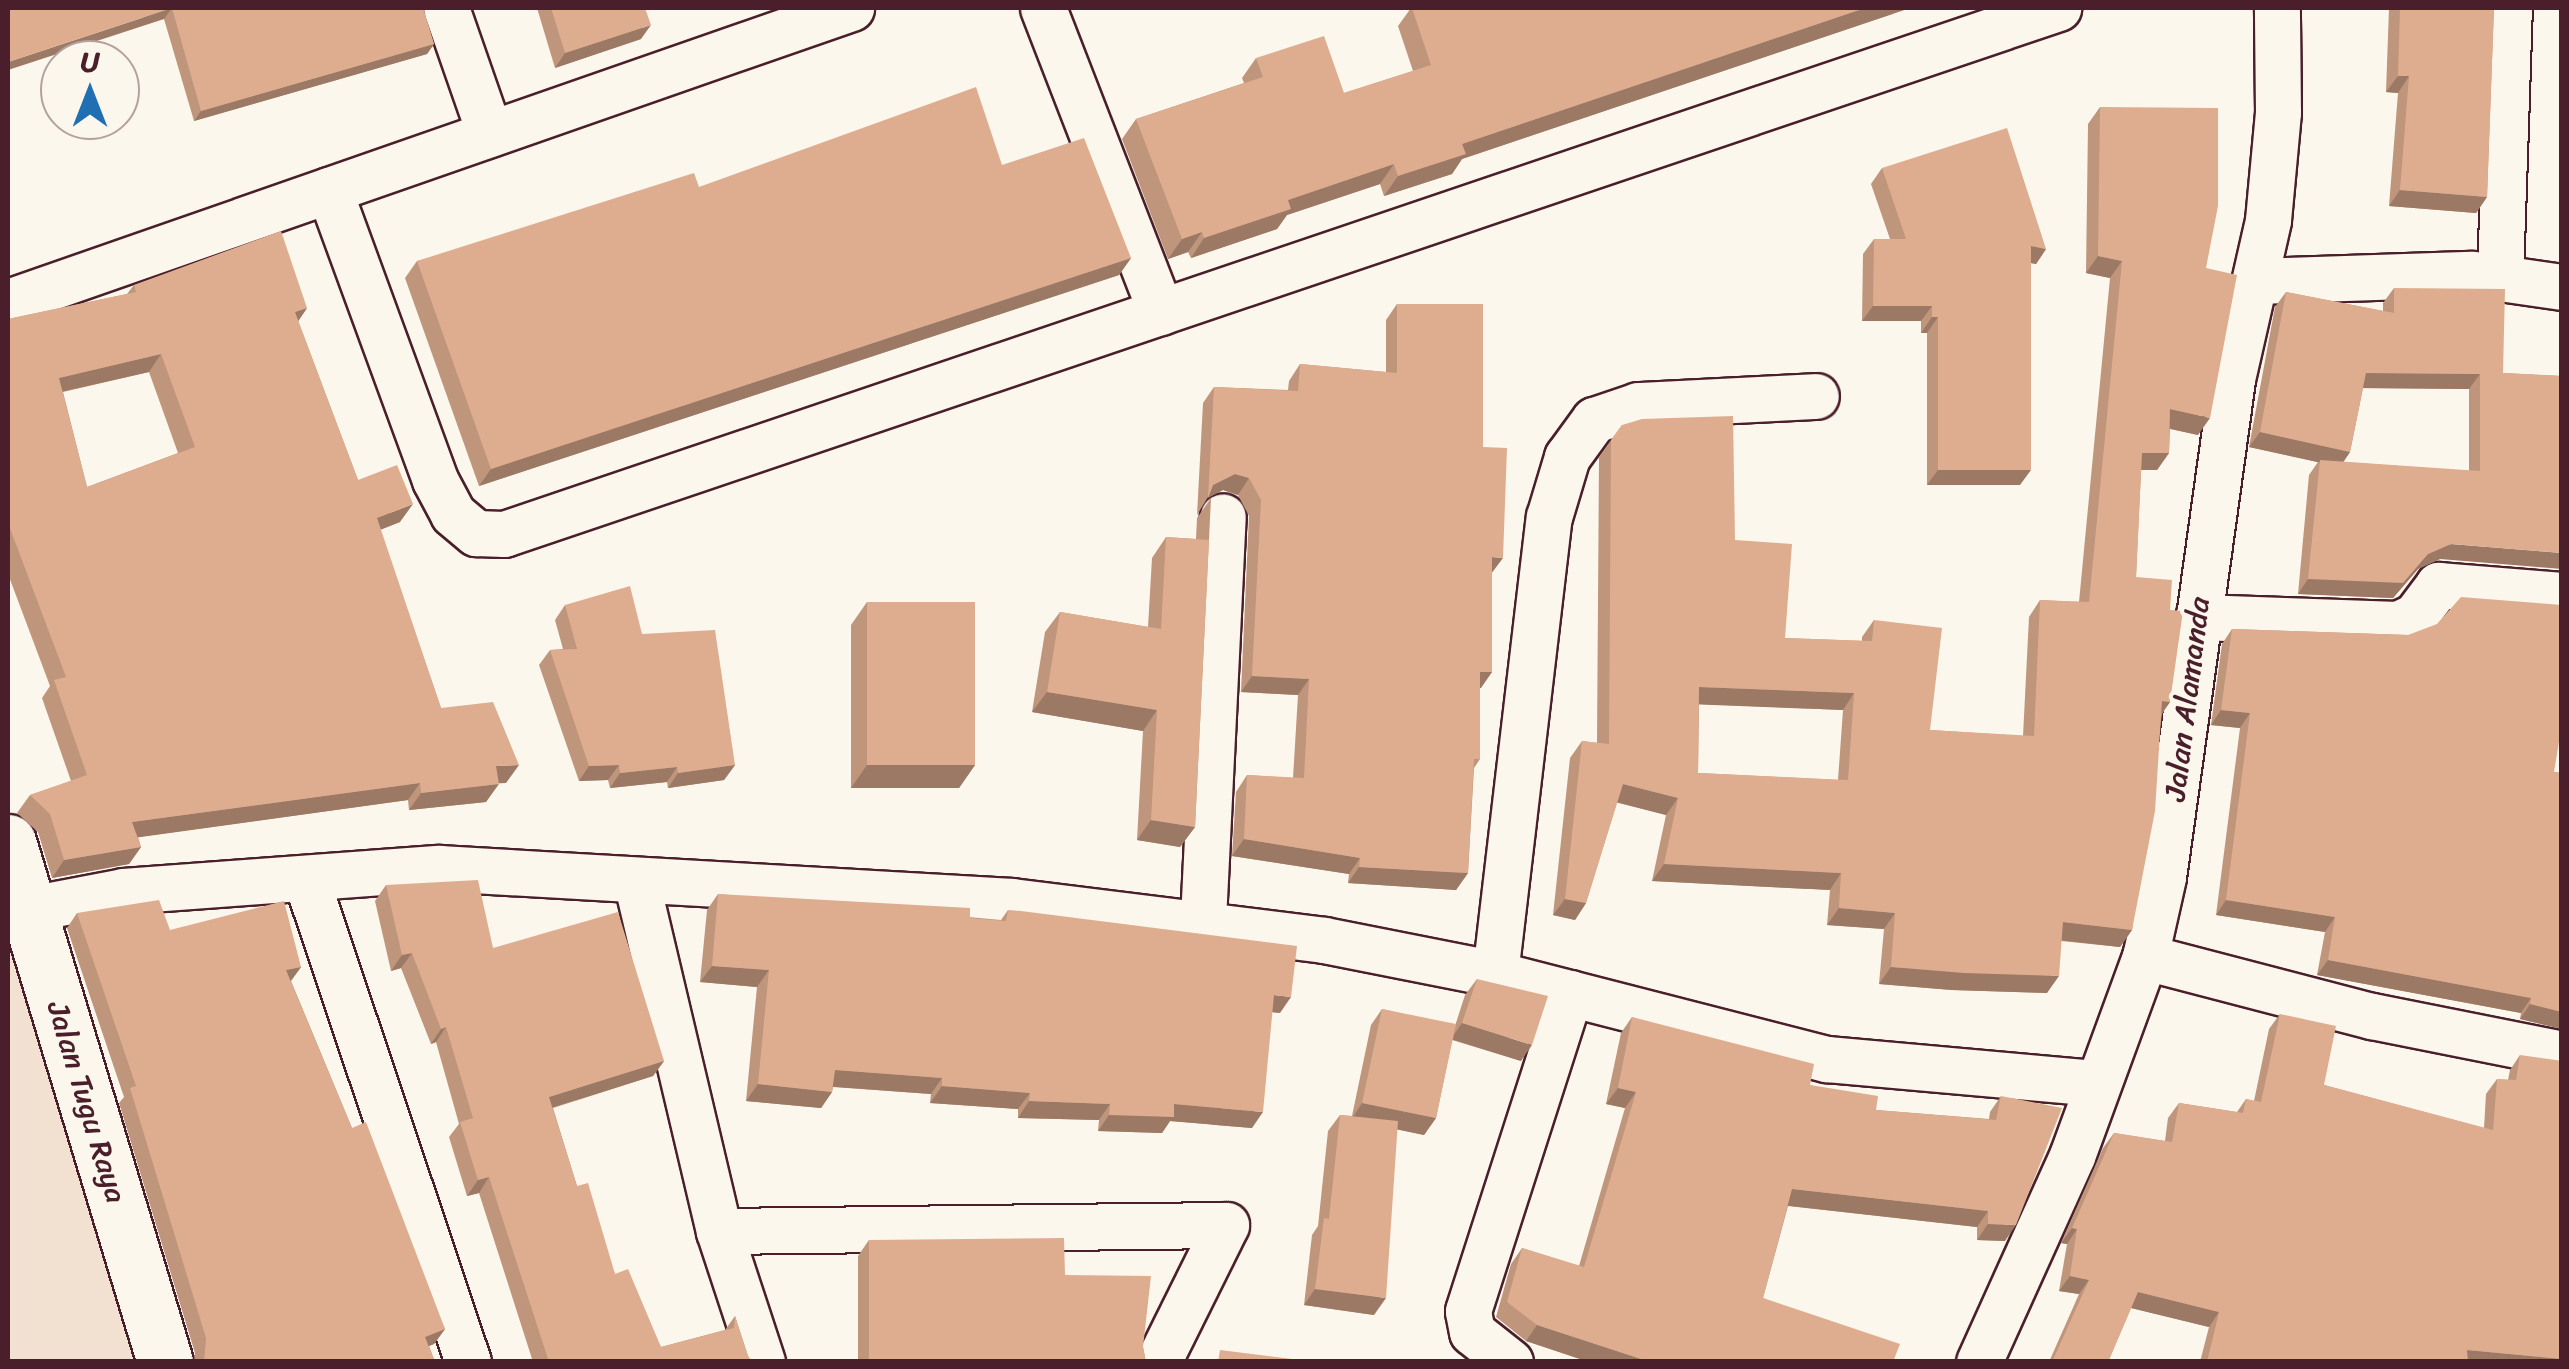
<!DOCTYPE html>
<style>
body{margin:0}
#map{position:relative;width:2569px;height:1369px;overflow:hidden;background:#fbf7ec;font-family:Sriracha,sans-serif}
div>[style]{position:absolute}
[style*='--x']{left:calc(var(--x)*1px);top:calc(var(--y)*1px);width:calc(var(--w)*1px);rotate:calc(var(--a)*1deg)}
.built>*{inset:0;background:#f2e1d0}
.roads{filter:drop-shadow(2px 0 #4a1f2b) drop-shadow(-2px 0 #4a1f2b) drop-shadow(0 2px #4a1f2b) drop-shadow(0 -2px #4a1f2b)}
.minor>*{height:45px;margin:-22.5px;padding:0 22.5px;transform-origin:22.5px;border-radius:22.5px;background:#fbf7ec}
.tertiary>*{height:55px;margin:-27.5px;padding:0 27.5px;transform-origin:27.5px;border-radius:27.5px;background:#fbf7ec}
.wall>*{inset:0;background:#bf957c}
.shaded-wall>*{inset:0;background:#9b7965}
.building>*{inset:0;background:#dead90}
span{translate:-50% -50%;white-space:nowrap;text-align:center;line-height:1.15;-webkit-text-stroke:8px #fbf7ec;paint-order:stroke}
.street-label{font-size:30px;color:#4a1f2b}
.frame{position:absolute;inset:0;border:10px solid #4a1f2b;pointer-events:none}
.north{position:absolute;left:40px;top:40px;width:100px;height:100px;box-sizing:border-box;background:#fbf7ec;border:2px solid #b4a19f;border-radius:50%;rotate:0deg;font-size:28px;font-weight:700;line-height:40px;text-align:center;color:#4a1f2b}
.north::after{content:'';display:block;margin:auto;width:35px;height:45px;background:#1f6fb2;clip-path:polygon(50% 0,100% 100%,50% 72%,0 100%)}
</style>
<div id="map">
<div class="built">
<i style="clip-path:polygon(8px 927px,146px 1361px,8px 1361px)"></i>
</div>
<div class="roads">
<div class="minor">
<i style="--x:446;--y:8;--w:133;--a:70.8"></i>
<i style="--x:1043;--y:8;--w:326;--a:68.8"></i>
<i style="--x:329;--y:190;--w:309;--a:69.9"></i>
<i style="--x:435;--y:480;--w:38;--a:62"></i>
<i style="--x:453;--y:514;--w:30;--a:40"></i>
<i style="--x:476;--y:533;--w:28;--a:2"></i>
<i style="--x:504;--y:534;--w:1641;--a:-18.7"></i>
<i style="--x:2500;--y:276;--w:268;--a:-88.1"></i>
<i style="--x:2256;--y:281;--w:216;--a:-1.9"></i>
<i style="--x:2472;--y:274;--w:91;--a:8.2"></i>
<i style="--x:8;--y:302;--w:893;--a:-19.23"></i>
<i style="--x:2198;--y:617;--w:200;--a:2"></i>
<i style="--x:2398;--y:624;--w:19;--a:-25"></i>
<i style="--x:2415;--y:616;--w:39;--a:-53"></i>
<i style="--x:2438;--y:585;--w:124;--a:4.6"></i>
<i style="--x:306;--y:879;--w:509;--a:71.46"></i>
<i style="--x:636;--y:880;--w:361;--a:76.7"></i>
<i style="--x:719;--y:1231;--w:138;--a:71.8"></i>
<i style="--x:29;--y:909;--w:96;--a:-10.8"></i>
<i style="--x:123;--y:891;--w:317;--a:-4.2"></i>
<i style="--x:439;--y:868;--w:574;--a:3.3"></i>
<i style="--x:1012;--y:901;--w:314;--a:7.1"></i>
<i style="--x:1324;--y:940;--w:174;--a:11.2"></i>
<i style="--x:1495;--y:974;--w:343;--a:14.4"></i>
<i style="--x:1827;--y:1059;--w:268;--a:5.1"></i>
<i style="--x:1203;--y:920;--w:404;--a:-87.2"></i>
<i style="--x:2145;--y:957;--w:235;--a:14.6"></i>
<i style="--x:2372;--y:1016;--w:194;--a:11.3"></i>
<i style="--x:1495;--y:974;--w:460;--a:-83.3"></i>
<i style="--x:1549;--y:517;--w:63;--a:-73.3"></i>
<i style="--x:1567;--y:457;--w:46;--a:-53.9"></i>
<i style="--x:1594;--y:420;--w:46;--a:-18.8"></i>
<i style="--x:1638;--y:405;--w:178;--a:-2.9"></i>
<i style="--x:719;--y:1231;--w:507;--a:-0.68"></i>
<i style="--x:1226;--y:1225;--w:153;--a:116.4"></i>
<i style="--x:1510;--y:1362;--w:48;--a:-141.7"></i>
<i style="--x:1472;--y:1332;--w:21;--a:-101"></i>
<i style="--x:1468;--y:1311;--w:334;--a:-72.2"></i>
<i style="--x:1979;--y:1362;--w:226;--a:-65.7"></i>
<i style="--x:2072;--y:1156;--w:212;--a:-69.9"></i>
<i style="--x:2145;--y:957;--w:82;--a:-77.3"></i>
<i style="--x:2163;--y:877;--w:503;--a:-82.11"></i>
<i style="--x:2232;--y:379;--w:163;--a:-77.2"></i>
<i style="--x:2268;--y:220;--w:108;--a:-84.7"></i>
<i style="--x:2278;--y:112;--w:104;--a:-90.6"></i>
</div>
<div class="tertiary">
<i style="--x:8;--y:842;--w:543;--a:73.2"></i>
</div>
</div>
<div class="wall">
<i style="clip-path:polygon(8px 8px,423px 8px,434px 44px,427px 54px,194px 121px,164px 19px)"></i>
<i style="clip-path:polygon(537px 8px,645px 8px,641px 39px,555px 68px)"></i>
<i style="clip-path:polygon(1411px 8px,1910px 8px,1462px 159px,1452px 174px,1384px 196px,1380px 184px,1287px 215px,1277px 229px,1191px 258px,1188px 252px,1168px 259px,1122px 139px,1136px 119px,1244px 83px,1242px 78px,1256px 58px,1344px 93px,1413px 71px,1398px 26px)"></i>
<i style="clip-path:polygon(2389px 8px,2494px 8px,2487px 197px,2476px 213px,2389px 206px,2398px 93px,2386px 92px)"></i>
<i style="clip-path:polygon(evenodd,2100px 107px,2206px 268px,2198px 435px,2170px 429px,2169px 453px,2157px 470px,2141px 470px,2136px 577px,2170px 610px,2170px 702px,2162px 714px,2132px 930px,2120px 947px,2061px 941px,2047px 993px,1952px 990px,1879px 984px,1884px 929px,1827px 925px,1830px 890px,1652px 881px,1666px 815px,1617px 802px,1586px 903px,1575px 920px,1553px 915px,1570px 758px,1582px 741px,1597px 743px,1599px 457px,1622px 425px,1735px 540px,1785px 638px,1862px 641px,1862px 637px,1874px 620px,1930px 730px,2023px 736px,2029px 617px,2040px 600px,2079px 602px,2110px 278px,2086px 273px,2088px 124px,2100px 107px,1699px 704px,1843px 710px,1838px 780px,1698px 773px,1699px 704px)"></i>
<i style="clip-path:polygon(1002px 165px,1131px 258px,1119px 275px,479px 486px,405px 278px,417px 261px,699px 187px)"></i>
<i style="clip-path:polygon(1882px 168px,2046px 249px,2036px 264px,2031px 263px,2020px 485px,1927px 485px,1927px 333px,1921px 333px,1921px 321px,1862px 321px,1863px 254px,1874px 239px,1890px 239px,1871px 184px)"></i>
<i style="clip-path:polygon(evenodd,134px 285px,307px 308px,298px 321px,358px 480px,400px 522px,380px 530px,441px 708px,506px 783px,498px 783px,486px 802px,409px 810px,408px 800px,138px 837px,141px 847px,129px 864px,52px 878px,38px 832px,17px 813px,30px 795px,71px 781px,42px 698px,50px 686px,8px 574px,8px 319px,127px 294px,134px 285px,149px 372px,178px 453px,87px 487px,63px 392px,149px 372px)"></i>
<i style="clip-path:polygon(evenodd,2394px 288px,2503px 373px,2562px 376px,2440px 559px,2418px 569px,2393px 598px,2298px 594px,2309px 475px,2318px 462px,2249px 447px,2275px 307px,2286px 292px,2383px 311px,2383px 303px,2394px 288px,2363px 388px,2469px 389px,2469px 471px,2343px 462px,2350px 452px,2363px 388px)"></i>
<i style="clip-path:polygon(1397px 304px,1483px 447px,1492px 572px,1492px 672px,1480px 688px,1480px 759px,1474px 768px,1468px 873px,1456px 890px,1348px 883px,1349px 874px,1232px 856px,1236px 792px,1247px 775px,1293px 778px,1298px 695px,1241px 692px,1249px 516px,1238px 495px,1223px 490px,1208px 497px,1197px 515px,1203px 403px,1214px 387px,1288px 390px,1289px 381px,1300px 364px,1386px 372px,1386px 320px)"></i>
<i style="clip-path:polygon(1211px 498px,1195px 827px,1180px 847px,1137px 840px,1143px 731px,1032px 712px,1045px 632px,1060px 612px,1148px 627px,1152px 558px,1166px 537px,1196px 539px,1197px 518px)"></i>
<i style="clip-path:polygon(867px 602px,975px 765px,959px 788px,851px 788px,851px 625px)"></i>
<i style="clip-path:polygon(565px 605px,642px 634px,735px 765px,724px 780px,668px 788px,667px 782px,610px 788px,608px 780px,579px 781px,539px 665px,550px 650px,563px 649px,555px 620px)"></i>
<i style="clip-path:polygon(2232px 629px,2408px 635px,2554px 772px,2562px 773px,2562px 1029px,2520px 1019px,2521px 1013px,2317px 975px,2325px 932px,2216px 915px,2240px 728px,2211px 725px,2222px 644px)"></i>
<i style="clip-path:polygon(386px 885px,493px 948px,664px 1061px,653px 1076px,553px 1108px,577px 1186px,615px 1274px,661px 1347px,725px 1330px,735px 1316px,748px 1356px,752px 1362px,533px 1362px,479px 1193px,467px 1196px,449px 1137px,459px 1124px,436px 1042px,431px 1044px,401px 968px,391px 971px,375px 901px)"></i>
<i style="clip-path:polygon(718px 894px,1001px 920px,1008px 910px,1280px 1013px,1272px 1012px,1252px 1128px,1170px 1121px,1162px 1133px,1098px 1131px,1099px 1120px,1018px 1118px,1018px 1109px,930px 1103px,931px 1094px,833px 1087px,832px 1092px,821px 1108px,746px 1101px,757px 987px,700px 982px,707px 910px)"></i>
<i style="clip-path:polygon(77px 913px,301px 967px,291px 981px,352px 1128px,445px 1329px,434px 1344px,429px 1346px,435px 1362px,194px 1362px,195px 1353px,119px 1103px,124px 1097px,67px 928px)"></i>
<i style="clip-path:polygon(1477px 979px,1521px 1061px,1452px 1040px,1436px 1118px,1424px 1135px,1397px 1129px,1374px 1315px,1304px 1305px,1312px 1235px,1318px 1226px,1328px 1131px,1340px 1115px,1352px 1116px,1371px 1025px,1382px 1009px,1455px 1026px,1465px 995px)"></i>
<i style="clip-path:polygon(2280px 1014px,2324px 1085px,2484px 1128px,2486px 1094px,2497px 1079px,2508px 1080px,2510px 1070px,2520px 1055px,2562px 1362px,2200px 1362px,2209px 1327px,2131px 1308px,2108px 1362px,2049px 1362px,2079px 1294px,2059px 1291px,2067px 1244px,2061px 1243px,2103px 1148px,2114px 1133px,2165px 1141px,2168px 1118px,2179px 1103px,2237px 1112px,2246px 1099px,2254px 1101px,2269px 1029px)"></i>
<i style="clip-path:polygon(1632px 1017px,1876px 1110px,1989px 1119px,1990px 1112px,2001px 1096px,2005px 1241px,1977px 1240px,1977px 1227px,1788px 1206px,1763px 1298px,1893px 1362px,1589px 1362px,1526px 1341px,1496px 1317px,1511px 1264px,1522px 1248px,1579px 1266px,1625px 1108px,1606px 1104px,1621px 1033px)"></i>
<i style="clip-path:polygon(869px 1240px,1065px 1275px,1143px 1347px,1146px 1362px,858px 1362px,858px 1256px)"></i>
</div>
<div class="shaded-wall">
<i style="clip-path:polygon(172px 8px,164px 19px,8px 70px,8px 62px)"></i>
<i style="clip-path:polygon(1865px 8px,1910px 8px,1462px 159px,1452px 174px,1384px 196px,1398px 176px,1462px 144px)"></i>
<i style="clip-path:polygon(651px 25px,641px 39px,555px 68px,565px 53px)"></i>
<i style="clip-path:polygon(434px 44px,427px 54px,194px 121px,201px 111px)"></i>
<i style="clip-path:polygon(2398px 76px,2409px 76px,2398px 93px,2386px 92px)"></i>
<i style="clip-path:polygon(1394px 164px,1380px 184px,1287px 215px,1277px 229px,1191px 258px,1204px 238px,1288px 200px)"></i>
<i style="clip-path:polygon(2400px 190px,2487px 197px,2476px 213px,2389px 206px)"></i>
<i style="clip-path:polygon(1202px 232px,1188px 252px,1168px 259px,1182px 239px)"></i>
<i style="clip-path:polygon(2031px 246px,2046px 249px,2036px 264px,2020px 261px)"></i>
<i style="clip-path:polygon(2098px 256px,2122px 261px,2110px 278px,2086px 273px)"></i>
<i style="clip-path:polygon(1131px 258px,1119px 275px,479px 486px,491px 469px)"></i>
<i style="clip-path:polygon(1873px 306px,1932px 306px,1921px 321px,1862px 321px)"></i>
<i style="clip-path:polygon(307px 308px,295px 326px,295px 312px)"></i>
<i style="clip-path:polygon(1932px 317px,1938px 317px,1927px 333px,1921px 333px)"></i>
<i style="clip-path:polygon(161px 354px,149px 372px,47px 395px,59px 378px)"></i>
<i style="clip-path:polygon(2366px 373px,2480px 374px,2469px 389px,2355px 388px)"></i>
<i style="clip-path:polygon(2170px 409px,2210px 418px,2198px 435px,2158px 426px)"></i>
<i style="clip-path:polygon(2260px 432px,2350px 452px,2340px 467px,2249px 447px)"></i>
<i style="clip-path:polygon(2142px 453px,2169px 453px,2157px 470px,2130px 470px)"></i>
<i style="clip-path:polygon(1938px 470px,2031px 470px,2020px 485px,1927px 485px)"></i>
<i style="clip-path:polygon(1235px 474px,1249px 478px,1238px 495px,1223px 490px,1208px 498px,1213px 485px)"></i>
<i style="clip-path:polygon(413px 504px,400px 522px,364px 536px,377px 518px)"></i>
<i style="clip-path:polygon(2451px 544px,2562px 553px,2562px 569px,2440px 559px,2418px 569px,2393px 598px,2298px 594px,2308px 579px,2428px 554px)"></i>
<i style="clip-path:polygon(1492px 557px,1503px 558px,1491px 574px)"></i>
<i style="clip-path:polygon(1480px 672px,1492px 672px,1481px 688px,1469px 688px)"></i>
<i style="clip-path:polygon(1252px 676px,1309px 679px,1298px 695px,1241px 692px)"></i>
<i style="clip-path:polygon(1699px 687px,1854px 693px,1843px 710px,1688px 704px)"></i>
<i style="clip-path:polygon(1047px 692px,1157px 710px,1143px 731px,1032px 712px)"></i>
<i style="clip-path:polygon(2162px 701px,2170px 702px,2158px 718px)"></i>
<i style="clip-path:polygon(2221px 710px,2250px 713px,2240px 728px,2211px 725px)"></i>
<i style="clip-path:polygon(519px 765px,506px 783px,484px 784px,496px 766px)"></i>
<i style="clip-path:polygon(619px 765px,608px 780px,579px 781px,589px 766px)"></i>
<i style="clip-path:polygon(735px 765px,724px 780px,668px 788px,678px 773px)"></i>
<i style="clip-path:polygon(867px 765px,975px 765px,959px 788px,851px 788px)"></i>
<i style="clip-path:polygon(677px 767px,667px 782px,610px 788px,620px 773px)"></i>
<i style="clip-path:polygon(420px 783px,408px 800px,119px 840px,132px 822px)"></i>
<i style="clip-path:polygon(499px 784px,486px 802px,409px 810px,421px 793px)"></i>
<i style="clip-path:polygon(1623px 784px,1678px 798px,1666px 815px,1611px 801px)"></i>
<i style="clip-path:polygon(1151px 820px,1195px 827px,1180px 847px,1137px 840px)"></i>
<i style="clip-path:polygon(1244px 839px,1360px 858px,1349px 874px,1232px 856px)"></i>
<i style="clip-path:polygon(141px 847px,129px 864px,52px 878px,64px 860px)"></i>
<i style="clip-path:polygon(1664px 864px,1841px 873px,1830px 890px,1652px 881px)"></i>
<i style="clip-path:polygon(1359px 867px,1468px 873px,1456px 890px,1348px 883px)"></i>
<i style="clip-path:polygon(1565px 899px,1586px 903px,1575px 920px,1553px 915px)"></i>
<i style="clip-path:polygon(2226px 900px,2335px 917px,2325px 932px,2216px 915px)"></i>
<i style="clip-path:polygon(1839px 908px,1895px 913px,1884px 929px,1827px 925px)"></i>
<i style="clip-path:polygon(2063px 922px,2132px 930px,2120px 947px,2051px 939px)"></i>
<i style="clip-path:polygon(412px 953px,401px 968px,391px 971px,402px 955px)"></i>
<i style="clip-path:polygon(2328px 960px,2531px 998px,2521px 1013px,2317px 975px)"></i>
<i style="clip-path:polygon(712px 966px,769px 970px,757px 987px,700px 982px)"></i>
<i style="clip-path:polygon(301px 967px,290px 982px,286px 970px)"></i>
<i style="clip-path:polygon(1891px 967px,2059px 976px,2047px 993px,1952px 990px,1879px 984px)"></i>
<i style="clip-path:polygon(1274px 995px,1291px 997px,1280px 1013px,1262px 1011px)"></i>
<i style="clip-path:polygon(2530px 1004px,2562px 1012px,2562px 1029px,2520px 1019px)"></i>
<i style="clip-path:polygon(1462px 1023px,1532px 1045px,1521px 1061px,1451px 1039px)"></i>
<i style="clip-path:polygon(446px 1027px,436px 1042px,431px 1044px,441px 1029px)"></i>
<i style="clip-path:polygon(664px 1061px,653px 1076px,538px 1112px,549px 1097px)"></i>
<i style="clip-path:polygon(835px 1070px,942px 1078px,931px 1094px,823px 1086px)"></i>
<i style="clip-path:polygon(758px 1084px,832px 1092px,821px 1108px,746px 1101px)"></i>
<i style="clip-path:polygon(942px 1086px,1030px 1093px,1018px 1109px,930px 1103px)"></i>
<i style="clip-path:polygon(1618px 1088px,1636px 1092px,1625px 1108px,1606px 1104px)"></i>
<i style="clip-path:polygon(1029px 1101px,1110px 1104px,1099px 1120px,1018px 1118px)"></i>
<i style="clip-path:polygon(1362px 1103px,1436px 1118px,1424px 1135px,1351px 1120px)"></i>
<i style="clip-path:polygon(1174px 1104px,1263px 1112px,1252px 1128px,1170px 1121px,1162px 1133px,1098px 1131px,1109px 1115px)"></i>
<i style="clip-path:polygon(489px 1177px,479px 1193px,467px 1196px,478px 1180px)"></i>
<i style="clip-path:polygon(1792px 1189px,1988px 1211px,1977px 1227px,1781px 1205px)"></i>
<i style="clip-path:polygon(1988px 1224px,2016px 1225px,2005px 1241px,1977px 1240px)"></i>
<i style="clip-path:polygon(2072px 1228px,2077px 1229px,2067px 1244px,2061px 1243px)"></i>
<i style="clip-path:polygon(2070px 1276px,2089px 1280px,2079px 1294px,2059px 1291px)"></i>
<i style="clip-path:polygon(1315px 1289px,1386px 1298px,1374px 1315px,1304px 1305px)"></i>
<i style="clip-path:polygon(2138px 1292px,2219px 1312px,2209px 1327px,2127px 1307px)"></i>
<i style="clip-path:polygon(1537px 1325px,1641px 1359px,1639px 1362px,1589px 1362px,1526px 1341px)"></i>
<i style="clip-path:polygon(445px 1329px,434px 1344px,414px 1352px,425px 1337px)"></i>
<i style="clip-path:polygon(2467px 1350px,2562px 1359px,2562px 1362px,2459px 1362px)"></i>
</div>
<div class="building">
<i style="clip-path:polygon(8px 8px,423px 8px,434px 44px,201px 111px,172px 8px,8px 62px)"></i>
<i style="clip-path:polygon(551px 8px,645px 8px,651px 25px,565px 53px)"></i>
<i style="clip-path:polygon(1412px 8px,1865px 8px,1462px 144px,1466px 154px,1398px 176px,1394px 164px,1288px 200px,1291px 209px,1204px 238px,1202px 232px,1182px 239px,1136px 119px,1263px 77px,1256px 58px,1324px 36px,1344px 93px,1431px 65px)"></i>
<i style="clip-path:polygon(2400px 8px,2494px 8px,2487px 197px,2400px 190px,2409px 76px,2398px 76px)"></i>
<i style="clip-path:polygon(976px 87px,1002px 165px,1084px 138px,1131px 258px,491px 469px,417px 261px,694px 173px,699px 187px)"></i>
<i style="clip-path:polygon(evenodd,2100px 107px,2218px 108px,2218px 206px,2206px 268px,2237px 275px,2210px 418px,2170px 409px,2169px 453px,2142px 453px,2136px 577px,2172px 580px,2170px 610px,2183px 611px,2170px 702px,2162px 701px,2155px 811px,2132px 930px,2063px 922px,2059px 976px,1964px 973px,1891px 967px,1895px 913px,1839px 908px,1841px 873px,1664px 864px,1678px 798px,1623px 784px,1586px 903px,1565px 899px,1582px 741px,1609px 744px,1611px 440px,1622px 425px,1642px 419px,1733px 416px,1735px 540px,1792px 544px,1785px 638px,1872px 641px,1874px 620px,1942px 628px,1930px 730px,2034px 736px,2040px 600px,2089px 602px,2122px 261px,2098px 256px,2100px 107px,1699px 687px,1854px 693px,1848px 780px,1698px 773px,1699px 687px)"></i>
<i style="clip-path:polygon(2007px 128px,2046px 249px,2031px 246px,2031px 470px,1938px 470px,1938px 317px,1932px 317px,1932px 306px,1873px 306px,1874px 239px,1906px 239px,1882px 168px)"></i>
<i style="clip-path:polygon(evenodd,281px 231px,307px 308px,295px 312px,358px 480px,397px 465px,413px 504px,377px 518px,441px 708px,493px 702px,519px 765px,496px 766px,499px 784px,421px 793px,420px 783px,132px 822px,141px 847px,64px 860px,50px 814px,30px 795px,87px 775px,54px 680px,66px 677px,8px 523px,8px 319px,136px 292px,134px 285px,281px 231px,161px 354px,195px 447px,87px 487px,59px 378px,161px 354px)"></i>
<i style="clip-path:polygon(2394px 288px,2505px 289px,2503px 373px,2562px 376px,2562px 553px,2451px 544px,2428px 554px,2403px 583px,2308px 579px,2320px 460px,2480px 471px,2480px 374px,2366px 373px,2350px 452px,2260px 432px,2286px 292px,2394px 313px)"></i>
<i style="clip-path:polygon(1397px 304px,1483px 304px,1483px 447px,1507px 448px,1503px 558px,1492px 557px,1492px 672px,1480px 672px,1480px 759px,1474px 759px,1468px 873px,1359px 867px,1360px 858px,1244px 839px,1247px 775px,1304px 778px,1309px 679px,1252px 676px,1261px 500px,1249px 478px,1235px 474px,1213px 485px,1208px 498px,1214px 387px,1298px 391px,1300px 364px,1397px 373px)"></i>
<i style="clip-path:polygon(1211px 498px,1195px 827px,1151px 820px,1157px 710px,1047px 692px,1060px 612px,1161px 629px,1166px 537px,1209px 540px)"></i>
<i style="clip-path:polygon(630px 586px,642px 634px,715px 630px,735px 765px,678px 773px,677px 767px,620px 773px,619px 765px,589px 766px,550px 650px,577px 649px,565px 605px)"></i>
<i style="clip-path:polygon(2461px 597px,2562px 605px,2562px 724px,2554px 772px,2562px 773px,2562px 1012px,2530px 1004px,2531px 998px,2328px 960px,2335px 917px,2226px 900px,2250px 713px,2221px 710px,2232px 629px,2408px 635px,2437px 624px)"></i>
<i style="clip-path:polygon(867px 602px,975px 602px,975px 765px,867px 765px)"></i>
<i style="clip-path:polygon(478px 880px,493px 948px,618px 912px,664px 1061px,549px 1097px,577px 1186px,588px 1183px,615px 1274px,628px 1269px,661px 1347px,734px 1328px,735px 1316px,748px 1356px,752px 1362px,549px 1362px,489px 1177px,478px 1180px,460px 1122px,473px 1118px,446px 1027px,441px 1029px,412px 953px,402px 955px,386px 885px)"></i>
<i style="clip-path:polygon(718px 894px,970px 908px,970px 918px,1006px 921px,1008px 910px,1021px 911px,1297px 946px,1291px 997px,1274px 995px,1263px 1112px,1174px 1104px,1174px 1117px,1109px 1115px,1110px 1104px,1029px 1101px,1030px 1093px,942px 1086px,942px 1078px,835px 1070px,832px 1092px,758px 1084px,769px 970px,712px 966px)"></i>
<i style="clip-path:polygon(159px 900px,170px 930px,284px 901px,301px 967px,286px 970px,352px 1128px,366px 1122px,445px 1329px,425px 1337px,435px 1362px,204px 1362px,206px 1338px,130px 1088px,136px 1086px,77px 913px)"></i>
<i style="clip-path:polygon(1477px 979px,1548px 996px,1532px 1045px,1462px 1023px)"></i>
<i style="clip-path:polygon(1382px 1009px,1456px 1024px,1436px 1118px,1362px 1103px)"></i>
<i style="clip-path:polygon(2280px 1014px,2336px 1026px,2324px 1085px,2493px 1130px,2497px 1079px,2516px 1080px,2520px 1055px,2562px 1061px,2562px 1359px,2467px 1350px,2468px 1362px,2207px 1362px,2219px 1312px,2138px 1292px,2108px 1362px,2052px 1362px,2089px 1280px,2070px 1276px,2077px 1229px,2072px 1228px,2114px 1133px,2172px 1142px,2179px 1103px,2243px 1113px,2246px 1099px,2261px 1102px)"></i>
<i style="clip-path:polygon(1632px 1017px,1814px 1064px,1810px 1085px,1878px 1096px,1876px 1110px,1996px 1120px,2001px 1096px,2062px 1108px,2016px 1225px,1988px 1224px,1988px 1211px,1792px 1189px,1763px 1298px,1900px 1344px,1893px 1362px,1640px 1362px,1641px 1359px,1537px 1325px,1507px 1302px,1522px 1248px,1584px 1267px,1636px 1092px,1618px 1088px)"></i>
<i style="clip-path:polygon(1340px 1115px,1398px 1121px,1386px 1298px,1315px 1289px,1324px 1218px,1329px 1219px)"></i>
<i style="clip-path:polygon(1064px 1238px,1065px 1275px,1151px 1276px,1143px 1347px,1146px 1362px,869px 1362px,869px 1240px)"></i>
<i style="clip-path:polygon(1220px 1350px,1308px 1361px,1308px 1362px,1218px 1362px)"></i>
</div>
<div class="street-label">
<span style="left:2187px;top:699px;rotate:-83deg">Jalan Alamanda</span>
<span style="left:87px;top:1102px;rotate:73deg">Jalan Tugu Raya</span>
</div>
<div class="frame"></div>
<div class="north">U</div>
</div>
